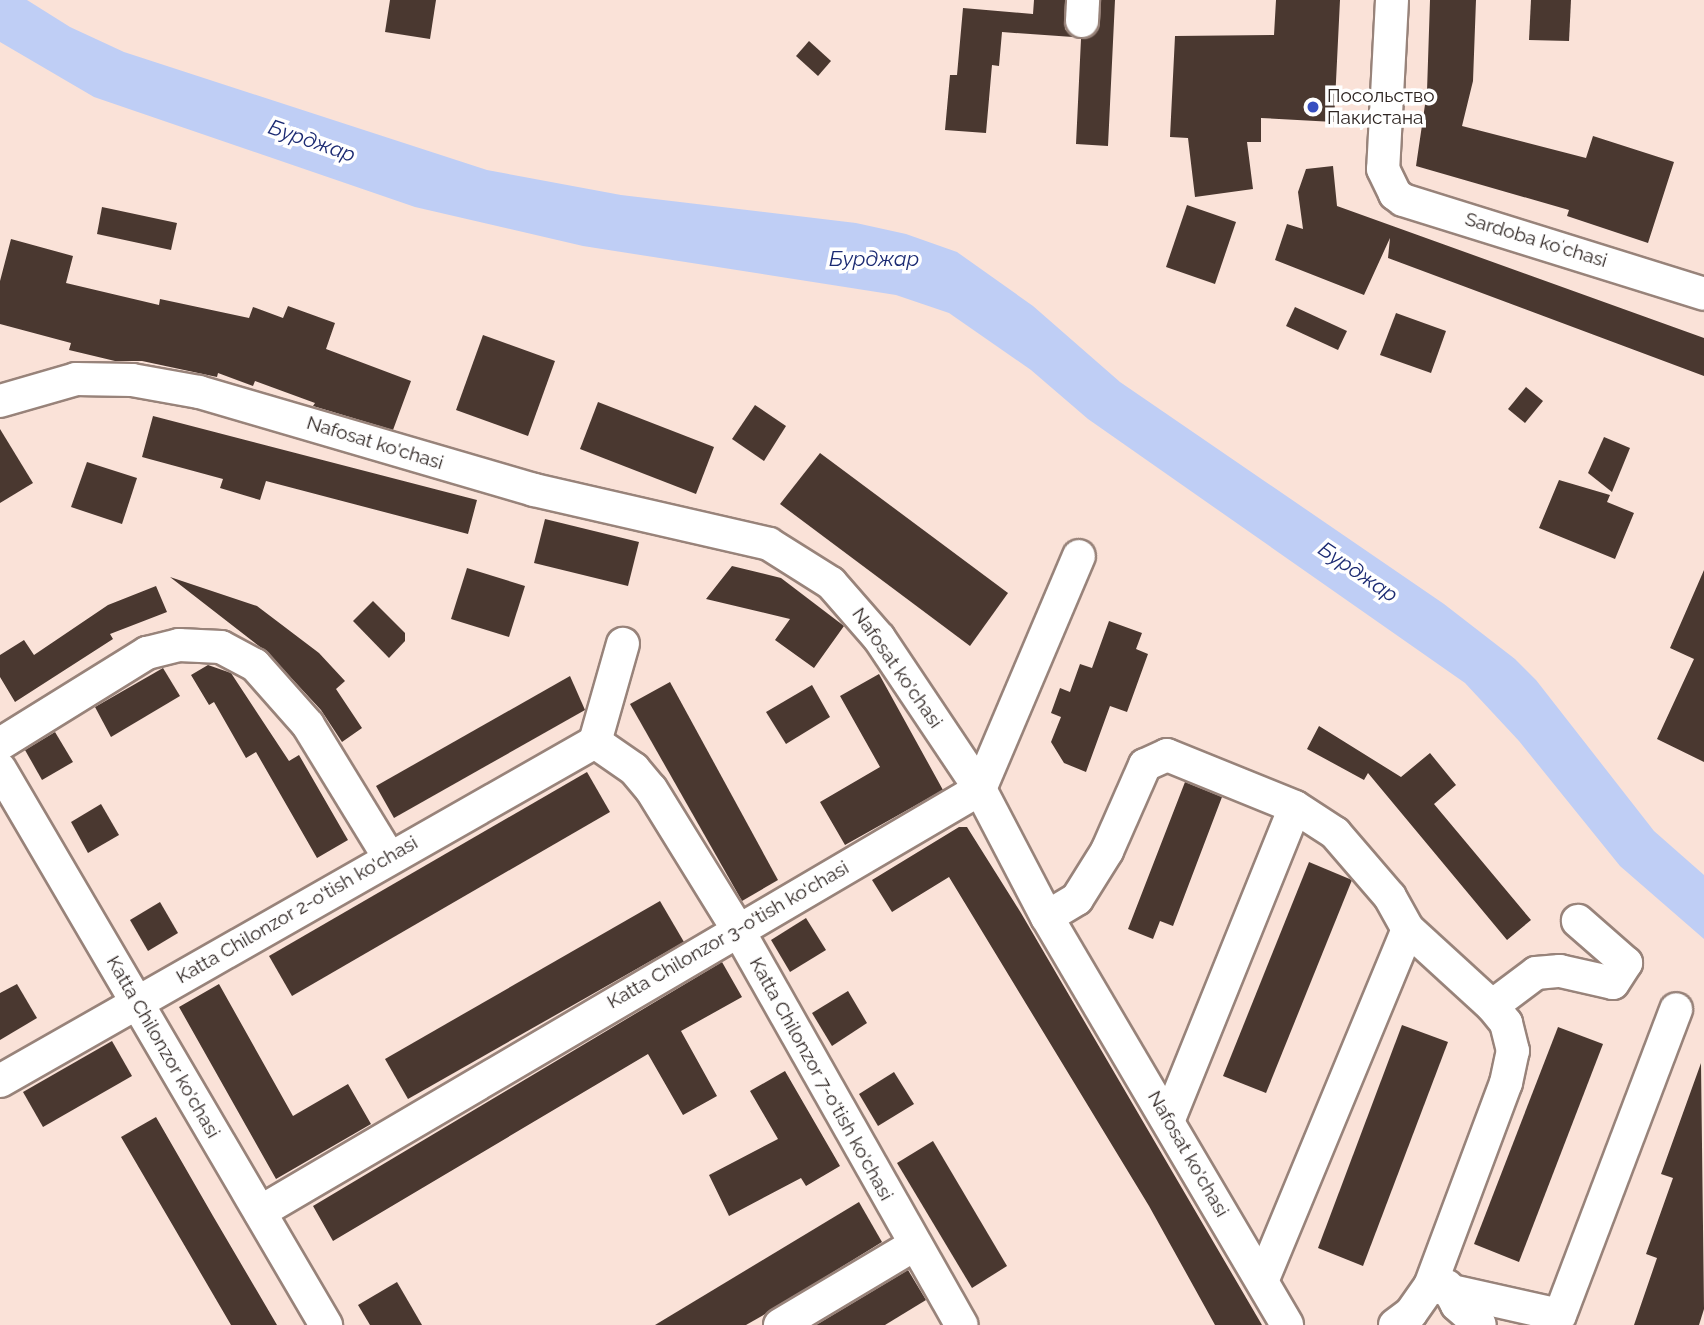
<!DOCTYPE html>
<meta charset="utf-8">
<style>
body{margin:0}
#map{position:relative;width:1704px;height:1325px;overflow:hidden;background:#fae2d8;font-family:Raleway,sans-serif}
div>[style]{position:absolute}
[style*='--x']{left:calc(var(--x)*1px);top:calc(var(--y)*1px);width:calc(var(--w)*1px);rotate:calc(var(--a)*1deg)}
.water>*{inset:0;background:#bfcef5}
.building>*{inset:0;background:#4a3830}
.roads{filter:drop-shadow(2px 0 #98837a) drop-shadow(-2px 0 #98837a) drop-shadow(0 2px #98837a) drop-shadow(0 -2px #98837a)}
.minor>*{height:32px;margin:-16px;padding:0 16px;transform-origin:16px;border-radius:16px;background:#fff}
.dots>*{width:19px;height:19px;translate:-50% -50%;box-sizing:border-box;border:4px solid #fff;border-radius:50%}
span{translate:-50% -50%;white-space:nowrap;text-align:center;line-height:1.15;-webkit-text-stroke:7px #fff;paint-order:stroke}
.poi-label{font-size:19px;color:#2e2522}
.left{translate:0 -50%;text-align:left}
.street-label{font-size:19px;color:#2e2522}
.water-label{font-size:21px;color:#1b2a72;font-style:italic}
</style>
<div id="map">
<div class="water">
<i style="clip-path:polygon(0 0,27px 0,70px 27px,124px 52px,487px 170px,621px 195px,856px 223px,906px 234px,957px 252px,1033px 306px,1120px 382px,1444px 604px,1515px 659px,1536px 680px,1654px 831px,1704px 875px,1704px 939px,1620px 866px,1519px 741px,1465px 683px,1088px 419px,1031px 370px,949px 313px,896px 295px,583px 246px,415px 207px,94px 97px,0 42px)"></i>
</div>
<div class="building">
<i style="clip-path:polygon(390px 0,436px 0,430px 39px,385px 32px)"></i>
<i style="clip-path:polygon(1034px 0,1065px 0,1065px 29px,1073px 37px,1002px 32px,999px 66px,992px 65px,986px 133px,945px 130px,950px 75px,957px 75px,963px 8px,1033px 14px)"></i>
<i style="clip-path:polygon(1101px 0,1115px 0,1108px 146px,1076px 144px,1081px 39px,1098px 30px)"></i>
<i style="clip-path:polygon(1276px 0,1340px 0,1334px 122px,1261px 118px,1261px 142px,1247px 142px,1253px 189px,1195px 197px,1188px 138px,1170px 137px,1175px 36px,1274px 35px)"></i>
<i style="clip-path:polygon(1430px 0,1476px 0,1473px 81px,1462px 126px,1586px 158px,1593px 136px,1674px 162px,1648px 243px,1567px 216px,1569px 210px,1416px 166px,1427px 91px)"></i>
<i style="clip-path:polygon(1531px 0,1571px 0,1569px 41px,1529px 40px)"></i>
<i style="clip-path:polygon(809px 41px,831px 61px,818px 76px,796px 56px)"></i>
<i style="clip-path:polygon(1333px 166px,1337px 206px,1704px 338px,1704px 376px,1388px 258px,1390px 238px,1364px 295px,1275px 260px,1287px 224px,1303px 229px,1298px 192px,1306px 169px)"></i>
<i style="clip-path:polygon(1187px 205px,1236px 222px,1215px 284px,1166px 267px)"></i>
<i style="clip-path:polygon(102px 207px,177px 223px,171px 250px,97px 234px)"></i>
<i style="clip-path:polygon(11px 239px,73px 256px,66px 283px,159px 305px,160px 299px,249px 318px,253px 307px,283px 318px,288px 306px,335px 323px,326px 349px,411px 381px,393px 430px,313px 406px,315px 403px,255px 381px,253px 386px,218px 373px,217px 377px,142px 361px,115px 361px,69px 350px,71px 343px,0 324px,0 281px)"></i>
<i style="clip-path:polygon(1295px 307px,1347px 331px,1338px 350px,1286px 326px)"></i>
<i style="clip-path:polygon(1396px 313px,1446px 331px,1431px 373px,1380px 355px)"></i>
<i style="clip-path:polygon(483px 335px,555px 361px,528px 436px,456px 410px)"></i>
<i style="clip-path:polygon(1526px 387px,1543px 401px,1525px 423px,1508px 409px)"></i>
<i style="clip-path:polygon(598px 402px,714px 447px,696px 494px,580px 449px)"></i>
<i style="clip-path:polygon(755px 405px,786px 426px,764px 461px,732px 439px)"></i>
<i style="clip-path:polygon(153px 416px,477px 500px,468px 534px,266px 481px,260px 500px,220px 488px,223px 479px,142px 457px)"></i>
<i style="clip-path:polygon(0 429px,33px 483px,0 503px)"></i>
<i style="clip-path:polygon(1604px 437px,1630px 448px,1612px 492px,1588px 473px)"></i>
<i style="clip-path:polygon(820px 453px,1008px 593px,970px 646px,780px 504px)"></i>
<i style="clip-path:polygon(87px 462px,137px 478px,122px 524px,71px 507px)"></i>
<i style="clip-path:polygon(1559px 480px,1610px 495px,1607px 502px,1634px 513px,1615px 559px,1539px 528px)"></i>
<i style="clip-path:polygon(545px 519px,639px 542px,628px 586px,534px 563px)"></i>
<i style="clip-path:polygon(732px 566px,781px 578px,844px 626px,814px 668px,775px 640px,790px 619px,706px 599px)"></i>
<i style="clip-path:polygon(467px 568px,525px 586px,509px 637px,451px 619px)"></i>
<i style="clip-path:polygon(1704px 570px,1704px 762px,1657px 739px,1694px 659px,1670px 648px)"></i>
<i style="clip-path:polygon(170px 577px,257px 606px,319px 653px,345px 681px,336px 689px,362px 728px,342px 742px,321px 710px,268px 653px)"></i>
<i style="clip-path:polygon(156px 586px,167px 612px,110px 634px,113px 639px,15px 702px,0 677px,0 655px,24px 640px,34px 655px,108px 605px)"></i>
<i style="clip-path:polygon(373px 601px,405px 633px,405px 641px,389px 658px,353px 621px)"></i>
<i style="clip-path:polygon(1109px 621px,1142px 633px,1136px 649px,1148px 654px,1127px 712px,1110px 706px,1086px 772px,1064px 763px,1051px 742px,1061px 717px,1051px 713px,1060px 688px,1070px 692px,1080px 664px,1092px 668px)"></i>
<i style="clip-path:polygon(208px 665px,231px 673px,289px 761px,299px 755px,348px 840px,317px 858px,256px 752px,246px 758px,214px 702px,209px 705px,191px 675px)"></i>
<i style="clip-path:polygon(163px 668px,180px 696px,111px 737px,95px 707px)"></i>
<i style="clip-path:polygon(879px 674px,943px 790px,845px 845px,820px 802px,880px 767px,840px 696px)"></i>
<i style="clip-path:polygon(570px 676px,585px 710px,394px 818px,376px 786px)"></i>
<i style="clip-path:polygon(670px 682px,778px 880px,742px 901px,630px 704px)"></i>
<i style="clip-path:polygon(812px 685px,830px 717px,786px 744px,766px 712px)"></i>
<i style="clip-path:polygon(1319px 726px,1401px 777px,1430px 753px,1456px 785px,1434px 804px,1531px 920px,1507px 940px,1368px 773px,1364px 780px,1307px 749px)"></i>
<i style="clip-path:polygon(55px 732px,73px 762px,42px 780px,25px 750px)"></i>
<i style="clip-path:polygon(587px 772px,610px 812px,292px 996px,269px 956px)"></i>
<i style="clip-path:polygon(1185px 782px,1222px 797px,1173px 926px,1160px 921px,1153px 939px,1128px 929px)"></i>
<i style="clip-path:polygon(101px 804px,119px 835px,88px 853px,71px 822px)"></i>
<i style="clip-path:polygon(959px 827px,967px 827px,1021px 913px,1262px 1325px,1215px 1325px,1149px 1206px,949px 877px,892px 912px,872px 880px)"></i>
<i style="clip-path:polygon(1309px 862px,1352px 880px,1266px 1093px,1223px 1076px)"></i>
<i style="clip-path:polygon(660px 901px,684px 942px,408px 1099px,385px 1059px)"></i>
<i style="clip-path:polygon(160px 902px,178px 933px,148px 951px,130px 920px)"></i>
<i style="clip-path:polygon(806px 918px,826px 950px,790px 972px,771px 940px)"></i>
<i style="clip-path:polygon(722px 962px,742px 997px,681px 1031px,717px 1096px,683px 1115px,648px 1054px,333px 1241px,313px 1206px)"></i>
<i style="clip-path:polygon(17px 984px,37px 1018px,0 1040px,0 993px)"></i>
<i style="clip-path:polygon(219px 984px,293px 1116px,348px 1084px,371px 1124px,276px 1179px,179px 1007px)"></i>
<i style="clip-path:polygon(848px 991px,867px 1023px,832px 1046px,812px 1013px)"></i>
<i style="clip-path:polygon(1402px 1025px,1448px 1042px,1363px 1266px,1318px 1248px)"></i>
<i style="clip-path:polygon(1558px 1027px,1603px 1044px,1519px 1262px,1474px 1244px)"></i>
<i style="clip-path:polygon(112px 1041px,132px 1076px,43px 1127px,23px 1092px)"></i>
<i style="clip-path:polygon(1701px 1063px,1704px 1309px,1699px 1325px,1634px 1325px,1657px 1258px,1646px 1254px,1673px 1178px,1661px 1174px)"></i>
<i style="clip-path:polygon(785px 1071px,840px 1166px,806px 1186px,801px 1178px,729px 1216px,709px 1175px,778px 1139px,750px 1091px)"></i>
<i style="clip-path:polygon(894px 1072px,914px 1104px,878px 1126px,859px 1094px)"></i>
<i style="clip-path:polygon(156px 1117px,213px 1216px,277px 1325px,231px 1325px,169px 1219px,121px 1137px)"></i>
<i style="clip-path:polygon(933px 1141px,1007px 1266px,972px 1288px,897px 1163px)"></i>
<i style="clip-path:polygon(859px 1202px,882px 1242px,767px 1313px,746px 1325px,655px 1325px)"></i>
<i style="clip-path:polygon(908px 1270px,926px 1300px,885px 1325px,816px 1325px)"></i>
<i style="clip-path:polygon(397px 1282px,422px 1325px,370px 1325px,358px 1305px)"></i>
</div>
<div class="roads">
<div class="minor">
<i style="--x:1392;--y:0;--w:169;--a:93"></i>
<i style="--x:1383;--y:169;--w:28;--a:64"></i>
<i style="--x:1395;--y:194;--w:10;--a:37"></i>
<i style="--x:1403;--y:200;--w:315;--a:17.3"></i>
<i style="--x:1082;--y:21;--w:21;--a:-87"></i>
<i style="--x:0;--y:401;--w:79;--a:-16.1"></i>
<i style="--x:76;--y:379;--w:56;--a:1"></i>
<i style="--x:132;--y:380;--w:68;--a:10.2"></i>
<i style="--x:199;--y:392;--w:349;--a:16.3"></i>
<i style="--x:534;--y:490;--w:241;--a:12.9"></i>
<i style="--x:769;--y:544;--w:73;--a:32.2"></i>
<i style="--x:831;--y:583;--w:73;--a:48.9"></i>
<i style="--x:879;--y:638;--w:182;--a:56.2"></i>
<i style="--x:980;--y:789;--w:144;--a:62.4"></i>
<i style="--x:1047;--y:917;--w:473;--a:59.5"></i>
<i style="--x:595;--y:742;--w:47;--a:34.7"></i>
<i style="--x:634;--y:769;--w:26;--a:50"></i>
<i style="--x:651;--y:789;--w:163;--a:58.3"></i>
<i style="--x:737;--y:928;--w:456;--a:60.5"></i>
<i style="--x:595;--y:742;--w:102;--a:-74.1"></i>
<i style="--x:0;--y:744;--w:173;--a:-31.8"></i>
<i style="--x:147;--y:653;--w:33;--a:-14"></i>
<i style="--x:179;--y:645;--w:42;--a:2.7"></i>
<i style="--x:221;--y:647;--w:38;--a:28"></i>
<i style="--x:255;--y:665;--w:80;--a:48.5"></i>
<i style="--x:308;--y:725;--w:155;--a:58.5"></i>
<i style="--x:0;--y:769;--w:645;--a:59.62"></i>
<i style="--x:1047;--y:917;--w:35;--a:-31"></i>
<i style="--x:1077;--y:899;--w:57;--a:-58"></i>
<i style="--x:1107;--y:851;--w:94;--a:-66.2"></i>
<i style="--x:1145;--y:765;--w:24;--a:-24"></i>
<i style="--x:1167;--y:755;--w:138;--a:22.1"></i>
<i style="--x:1295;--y:807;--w:48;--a:33"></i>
<i style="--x:1335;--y:833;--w:84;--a:49.3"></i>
<i style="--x:1390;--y:897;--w:37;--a:61"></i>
<i style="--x:1408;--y:929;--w:381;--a:112.5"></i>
<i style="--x:1408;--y:929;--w:114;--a:42.5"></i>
<i style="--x:0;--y:1081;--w:685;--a:-29.67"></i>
<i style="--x:1169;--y:1119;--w:336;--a:-68"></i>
<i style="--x:260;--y:1212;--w:835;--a:-30.43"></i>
<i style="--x:980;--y:789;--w:253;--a:-67"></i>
<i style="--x:1430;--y:1286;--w:133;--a:12.6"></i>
<i style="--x:1560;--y:1315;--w:327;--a:-69.2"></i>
<i style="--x:1447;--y:1286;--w:21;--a:62"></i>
<i style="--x:1457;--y:1305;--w:30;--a:41"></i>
<i style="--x:780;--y:1325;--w:156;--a:-30.8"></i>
<i style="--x:1395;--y:1325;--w:20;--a:-37"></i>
<i style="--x:1411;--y:1313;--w:33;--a:-55"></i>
<i style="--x:1430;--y:1286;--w:217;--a:-69.5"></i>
<i style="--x:1506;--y:1083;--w:33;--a:-78"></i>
<i style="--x:1513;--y:1051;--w:29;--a:-104"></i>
<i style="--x:1506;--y:1023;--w:22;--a:-129"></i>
<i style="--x:1492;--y:1006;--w:55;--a:-36.9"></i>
<i style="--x:1536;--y:973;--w:24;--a:-5"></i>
<i style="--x:1560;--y:971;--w:54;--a:12.8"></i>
<i style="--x:1613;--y:983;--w:24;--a:-57"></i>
<i style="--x:1626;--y:963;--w:64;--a:-138.8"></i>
</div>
</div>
<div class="dots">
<i style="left:1313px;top:107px;background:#364ec0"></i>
</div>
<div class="poi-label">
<span class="left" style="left:1327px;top:107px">Посольство<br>Пакистана</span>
</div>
<div class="street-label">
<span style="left:1536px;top:240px;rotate:17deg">Sardoba koʻchasi</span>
<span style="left:375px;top:443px;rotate:17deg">Nafosat ko'chasi</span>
<span style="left:897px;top:668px;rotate:55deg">Nafosat ko'chasi</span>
<span style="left:297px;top:910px;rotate:-30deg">Katta Chilonzor 2-o'tish ko'chasi</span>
<span style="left:728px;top:935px;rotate:-30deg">Katta Chilonzor 3-o'tish ko'chasi</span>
<span style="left:163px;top:1047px;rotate:60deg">Katta Chilonzor ko'chasi</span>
<span style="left:821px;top:1079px;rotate:61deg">Katta Chilonzor 7-o'tish ko'chasi</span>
<span style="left:1188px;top:1154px;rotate:60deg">Nafosat ko'chasi</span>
</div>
<div class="water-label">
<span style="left:312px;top:141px;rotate:19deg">Бурджар</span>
<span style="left:874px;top:259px">Бурджар</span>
<span style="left:1358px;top:572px;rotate:34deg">Бурджар</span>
</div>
</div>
